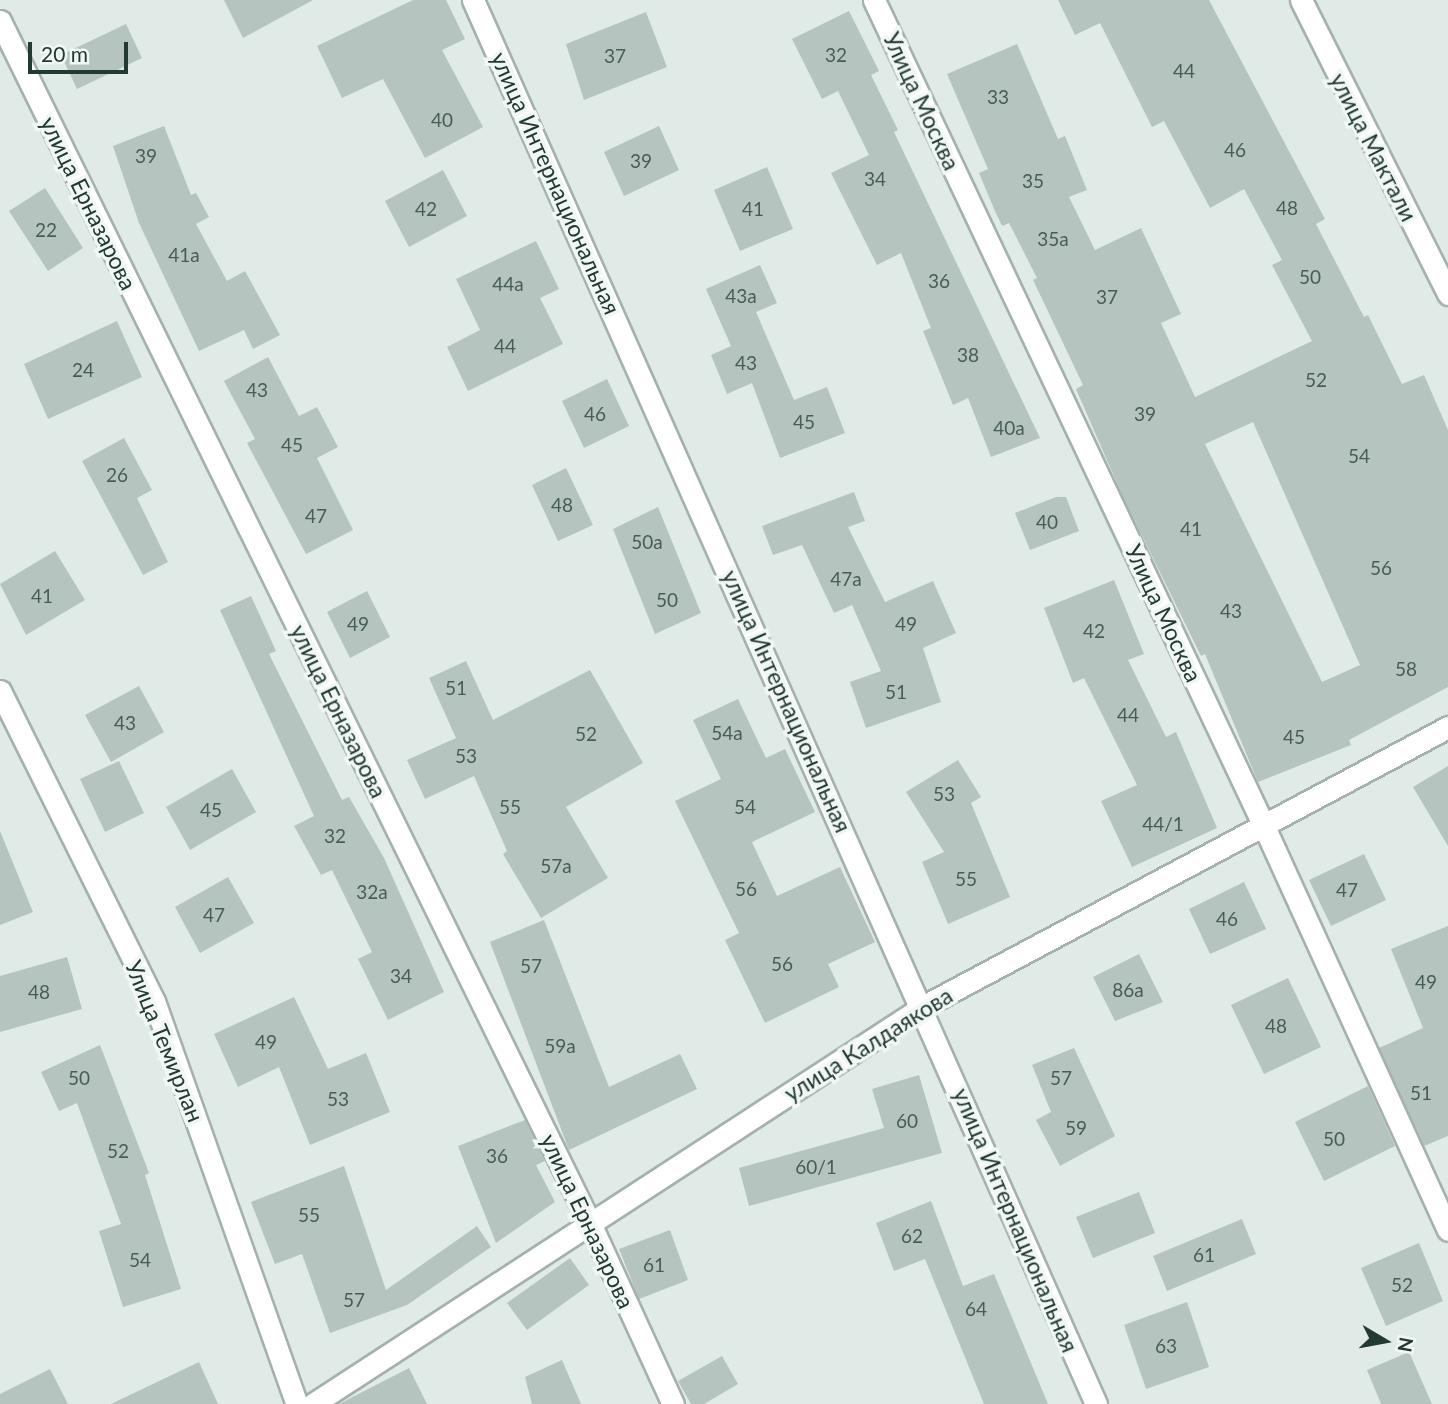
<!DOCTYPE html>
<meta charset="utf-8">
<style>
body{margin:0}
#map{position:relative;width:1448px;height:1404px;overflow:hidden;background:#e0eae6;font-family:Lato,sans-serif}
div>[style]{position:absolute}
[style*='--x']{left:calc(var(--x)*1px);top:calc(var(--y)*1px);width:calc(var(--w)*1px);rotate:calc(var(--a)*1deg)}
.building>*{inset:0;background:#b6c4bf}
.roads{filter:drop-shadow(2px 0 #a4b1ad) drop-shadow(-2px 0 #a4b1ad) drop-shadow(0 2px #a4b1ad) drop-shadow(0 -2px #a4b1ad)}
.street>*{height:21px;margin:-10.5px;padding:0 10.5px;transform-origin:10.5px;border-radius:10.5px;background:#fff}
.secondary>*{height:21px;margin:-10.5px;padding:0 10.5px;transform-origin:10.5px;border-radius:10.5px;background:#fff}
span{translate:-50% -50%;white-space:nowrap;text-align:center;line-height:1.15;-webkit-text-stroke:7px #f0f7f4;paint-order:stroke}
.number-label{font-size:19px;color:#485c57}
.number-label span{-webkit-text-stroke-width:0}
.street-label{font-size:23px;color:#233934}
.north{position:absolute;left:1350px;top:1306px;width:70px;height:70px;-webkit-text-stroke:5px #f0f7f4;paint-order:stroke;rotate:100deg;font-size:19px;font-weight:700;line-height:28px;text-align:center;color:#233934}
.north::after{content:'';display:block;margin:auto;width:24px;height:32px;background:#233934;clip-path:polygon(50% 0,100% 100%,50% 72%,0 100%)}
.scale{position:absolute;left:28px;top:42px;width:100px;height:32px;box-sizing:border-box;border:4px solid #233934;border-top:0;padding-left:9px;font-size:21px;line-height:24px;white-space:nowrap;color:#233934;-webkit-text-stroke:5px #f0f7f4;paint-order:stroke}
</style>
<div id="map">
<div class="building">
<i style="clip-path:polygon(224px 0,313px 0,243px 38px)"></i>
<i style="clip-path:polygon(413px 0,446px 0,465px 39px,442px 50px,483px 127px,425px 158px,383px 79px,342px 98px,317px 46px)"></i>
<i style="clip-path:polygon(evenodd,1058px 0,1209px 0,1325px 219px,1316px 224px,1364px 317px,1368px 315px,1402px 384px,1424px 375px,1448px 430px,1448px 687px,1349px 740px,1351px 745px,1258px 782px,1205px 654px,1201px 656px,1123px 497px,1076px 389px,1083px 385px,1033px 280px,1037px 278px,1009px 223px,1002px 226px,995px 211px,979px 173px,988px 169px,947px 74px,1017px 44px,1058px 139px,1065px 136px,1087px 190px,1069px 197px,1095px 250px,1141px 228px,1181px 314px,1161px 323px,1195px 397px,1312px 341px,1272px 265px,1282px 260px,1244px 189px,1210px 208px,1164px 121px,1152px 127px,1100px 23px,1075px 35px,1058px 0,1253px 422px,1360px 665px,1322px 682px,1205px 444px,1253px 422px)"></i>
<i style="clip-path:polygon(849px 11px,879px 71px,871px 75px,898px 130px,894px 132px,1040px 438px,991px 457px,968px 398px,953px 405px,923px 331px,931px 328px,901px 253px,877px 265px,831px 173px,869px 155px,838px 91px,822px 99px,792px 39px)"></i>
<i style="clip-path:polygon(646px 12px,667px 67px,584px 100px,566px 44px)"></i>
<i style="clip-path:polygon(126px 24px,142px 58px,77px 89px,61px 55px)"></i>
<i style="clip-path:polygon(164px 126px,191px 195px,196px 193px,209px 217px,196px 224px,227px 281px,245px 271px,280px 335px,253px 349px,244px 330px,199px 351px,139px 223px,113px 146px)"></i>
<i style="clip-path:polygon(659px 126px,679px 170px,624px 196px,604px 152px)"></i>
<i style="clip-path:polygon(767px 167px,793px 229px,740px 251px,714px 190px)"></i>
<i style="clip-path:polygon(443px 170px,467px 216px,409px 247px,385px 201px)"></i>
<i style="clip-path:polygon(45px 188px,83px 248px,48px 271px,9px 211px)"></i>
<i style="clip-path:polygon(536px 241px,559px 289px,540px 298px,563px 344px,468px 391px,447px 347px,480px 330px,456px 279px)"></i>
<i style="clip-path:polygon(760px 265px,777px 303px,756px 312px,794px 400px,827px 387px,845px 433px,780px 458px,752px 383px,727px 394px,711px 355px,731px 346px,706px 289px)"></i>
<i style="clip-path:polygon(117px 321px,142px 377px,48px 419px,24px 364px)"></i>
<i style="clip-path:polygon(268px 357px,299px 416px,317px 407px,338px 447px,317px 458px,353px 530px,306px 554px,247px 443px,255px 439px,224px 381px)"></i>
<i style="clip-path:polygon(607px 379px,629px 426px,584px 448px,562px 401px)"></i>
<i style="clip-path:polygon(124px 438px,152px 490px,137px 498px,168px 562px,143px 575px,82px 461px)"></i>
<i style="clip-path:polygon(566px 468px,593px 525px,558px 541px,532px 485px)"></i>
<i style="clip-path:polygon(854px 492px,865px 521px,848px 527px,885px 602px,933px 581px,956px 633px,923px 648px,941px 702px,866px 728px,850px 682px,881px 671px,852px 605px,834px 613px,802px 545px,773px 555px,762px 526px)"></i>
<i style="clip-path:polygon(1056px 497px,1066px 497px,1079px 531px,1030px 550px,1015px 513px)"></i>
<i style="clip-path:polygon(658px 507px,701px 613px,655px 634px,613px 529px)"></i>
<i style="clip-path:polygon(55px 551px,85px 600px,26px 635px,0 584px)"></i>
<i style="clip-path:polygon(1114px 580px,1144px 654px,1128px 660px,1166px 737px,1176px 732px,1217px 828px,1132px 867px,1101px 801px,1137px 785px,1084px 678px,1073px 683px,1044px 608px)"></i>
<i style="clip-path:polygon(367px 591px,390px 637px,350px 658px,327px 612px)"></i>
<i style="clip-path:polygon(251px 596px,276px 651px,269px 654px,342px 800px,349px 797px,384px 858px,444px 992px,388px 1020px,358px 959px,372px 952px,332px 870px,321px 875px,294px 826px,314px 816px,220px 610px)"></i>
<i style="clip-path:polygon(466px 661px,493px 720px,590px 670px,643px 763px,566px 807px,608px 878px,541px 918px,503px 854px,507px 851px,474px 776px,425px 799px,407px 760px,456px 738px,429px 678px)"></i>
<i style="clip-path:polygon(139px 686px,164px 732px,111px 762px,85px 715px)"></i>
<i style="clip-path:polygon(738px 699px,766px 758px,785px 749px,815px 812px,752px 842px,777px 896px,840px 867px,875px 942px,828px 964px,839px 987px,765px 1023px,725px 940px,739px 933px,675px 801px,721px 779px,693px 720px)"></i>
<i style="clip-path:polygon(958px 760px,981px 797px,971px 803px,1010px 897px,948px 924px,922px 862px,944px 852px,906px 792px)"></i>
<i style="clip-path:polygon(119px 761px,144px 813px,105px 832px,80px 779px)"></i>
<i style="clip-path:polygon(1448px 766px,1448px 846px,1413px 787px)"></i>
<i style="clip-path:polygon(232px 769px,256px 812px,190px 850px,166px 807px)"></i>
<i style="clip-path:polygon(0 831px,33px 912px,0 925px)"></i>
<i style="clip-path:polygon(1364px 854px,1386px 900px,1331px 926px,1309px 880px)"></i>
<i style="clip-path:polygon(228px 877px,254px 923px,200px 953px,175px 907px)"></i>
<i style="clip-path:polygon(1244px 882px,1266px 929px,1210px 954px,1189px 909px)"></i>
<i style="clip-path:polygon(544px 920px,609px 1087px,680px 1054px,697px 1089px,569px 1150px,490px 942px)"></i>
<i style="clip-path:polygon(1448px 926px,1448px 1136px,1424px 1146px,1379px 1048px,1423px 1028px,1391px 949px)"></i>
<i style="clip-path:polygon(1139px 954px,1163px 1002px,1115px 1021px,1093px 977px)"></i>
<i style="clip-path:polygon(67px 957px,82px 1009px,0 1032px,0 976px)"></i>
<i style="clip-path:polygon(1288px 978px,1321px 1047px,1264px 1074px,1231px 1005px)"></i>
<i style="clip-path:polygon(294px 997px,328px 1069px,366px 1053px,390px 1112px,310px 1145px,279px 1067px,238px 1087px,214px 1034px)"></i>
<i style="clip-path:polygon(100px 1045px,149px 1173px,145px 1175px,181px 1289px,123px 1307px,99px 1231px,121px 1224px,77px 1103px,59px 1111px,41px 1072px)"></i>
<i style="clip-path:polygon(1074px 1048px,1115px 1136px,1060px 1166px,1036px 1120px,1051px 1112px,1032px 1065px)"></i>
<i style="clip-path:polygon(919px 1075px,942px 1153px,749px 1206px,739px 1168px,884px 1128px,872px 1089px)"></i>
<i style="clip-path:polygon(1368px 1086px,1395px 1146px,1324px 1181px,1295px 1122px)"></i>
<i style="clip-path:polygon(525px 1120px,545px 1161px,536px 1165px,555px 1202px,496px 1243px,458px 1146px)"></i>
<i style="clip-path:polygon(344px 1166px,386px 1290px,477px 1226px,491px 1247px,407px 1305px,330px 1333px,302px 1254px,275px 1264px,251px 1202px)"></i>
<i style="clip-path:polygon(1139px 1192px,1155px 1233px,1093px 1258px,1076px 1217px)"></i>
<i style="clip-path:polygon(931px 1201px,963px 1286px,994px 1274px,1048px 1404px,984px 1404px,925px 1259px,894px 1271px,876px 1223px)"></i>
<i style="clip-path:polygon(1242px 1219px,1256px 1254px,1167px 1291px,1153px 1256px)"></i>
<i style="clip-path:polygon(670px 1230px,688px 1280px,639px 1299px,619px 1249px)"></i>
<i style="clip-path:polygon(1419px 1243px,1443px 1301px,1386px 1326px,1361px 1268px)"></i>
<i style="clip-path:polygon(570px 1258px,589px 1285px,527px 1330px,507px 1303px)"></i>
<i style="clip-path:polygon(1187px 1302px,1209px 1367px,1146px 1389px,1124px 1325px)"></i>
<i style="clip-path:polygon(1409px 1352px,1432px 1404px,1381px 1404px,1367px 1370px)"></i>
<i style="clip-path:polygon(722px 1356px,738px 1384px,704px 1404px,691px 1404px,678px 1381px)"></i>
<i style="clip-path:polygon(562px 1360px,581px 1404px,532px 1404px,525px 1377px)"></i>
<i style="clip-path:polygon(199px 1362px,218px 1404px,111px 1404px)"></i>
<i style="clip-path:polygon(409px 1368px,427px 1404px,339px 1404px)"></i>
<i style="clip-path:polygon(50px 1369px,68px 1404px,0 1404px,0 1394px)"></i>
</div>
<div class="roads">
<div class="street">
<i style="--x:473;--y:0;--w:1536;--a:66.07"></i>
<i style="--x:874;--y:0;--w:909;--a:64.73"></i>
<i style="--x:1262;--y:822;--w:448;--a:65.5"></i>
<i style="--x:1301;--y:0;--w:329;--a:63.4"></i>
<i style="--x:0;--y:21;--w:1339;--a:63.86"></i>
<i style="--x:590;--y:1223;--w:199;--a:65.4"></i>
<i style="--x:0;--y:691;--w:346;--a:63.6"></i>
<i style="--x:154;--y:1001;--w:428;--a:70.5"></i>
</div>
<div class="secondary">
<i style="--x:313;--y:1404;--w:729;--a:-33.08"></i>
<i style="--x:924;--y:1006;--w:594;--a:-28.03"></i>
</div>
</div>
<div class="number-label">
<span style="left:836px;top:55px">32</span>
<span style="left:615px;top:56px">37</span>
<span style="left:1184px;top:71px">44</span>
<span style="left:998px;top:97px">33</span>
<span style="left:442px;top:120px">40</span>
<span style="left:1235px;top:150px">46</span>
<span style="left:146px;top:156px">39</span>
<span style="left:641px;top:161px">39</span>
<span style="left:875px;top:179px">34</span>
<span style="left:1033px;top:181px">35</span>
<span style="left:1287px;top:208px">48</span>
<span style="left:426px;top:209px">42</span>
<span style="left:753px;top:209px">41</span>
<span style="left:46px;top:230px">22</span>
<span style="left:1053px;top:239px">35а</span>
<span style="left:184px;top:255px">41а</span>
<span style="left:1310px;top:277px">50</span>
<span style="left:939px;top:281px">36</span>
<span style="left:508px;top:284px">44а</span>
<span style="left:741px;top:296px">43а</span>
<span style="left:1107px;top:297px">37</span>
<span style="left:505px;top:346px">44</span>
<span style="left:968px;top:355px">38</span>
<span style="left:746px;top:363px">43</span>
<span style="left:83px;top:370px">24</span>
<span style="left:1316px;top:380px">52</span>
<span style="left:257px;top:390px">43</span>
<span style="left:595px;top:414px">46</span>
<span style="left:1145px;top:414px">39</span>
<span style="left:804px;top:422px">45</span>
<span style="left:1009px;top:428px">40а</span>
<span style="left:292px;top:445px">45</span>
<span style="left:1359px;top:456px">54</span>
<span style="left:117px;top:475px">26</span>
<span style="left:562px;top:505px">48</span>
<span style="left:316px;top:516px">47</span>
<span style="left:1047px;top:522px">40</span>
<span style="left:1191px;top:529px">41</span>
<span style="left:647px;top:542px">50а</span>
<span style="left:1381px;top:568px">56</span>
<span style="left:846px;top:579px">47а</span>
<span style="left:42px;top:596px">41</span>
<span style="left:667px;top:600px">50</span>
<span style="left:1231px;top:611px">43</span>
<span style="left:358px;top:624px">49</span>
<span style="left:906px;top:624px">49</span>
<span style="left:1094px;top:631px">42</span>
<span style="left:1406px;top:669px">58</span>
<span style="left:456px;top:688px">51</span>
<span style="left:896px;top:692px">51</span>
<span style="left:1128px;top:715px">44</span>
<span style="left:125px;top:723px">43</span>
<span style="left:727px;top:733px">54а</span>
<span style="left:586px;top:734px">52</span>
<span style="left:1294px;top:737px">45</span>
<span style="left:466px;top:756px">53</span>
<span style="left:944px;top:794px">53</span>
<span style="left:510px;top:807px">55</span>
<span style="left:745px;top:807px">54</span>
<span style="left:211px;top:810px">45</span>
<span style="left:1163px;top:824px">44/1</span>
<span style="left:335px;top:836px">32</span>
<span style="left:556px;top:866px">57а</span>
<span style="left:966px;top:879px">55</span>
<span style="left:746px;top:889px">56</span>
<span style="left:1347px;top:890px">47</span>
<span style="left:372px;top:892px">32а</span>
<span style="left:214px;top:915px">47</span>
<span style="left:1227px;top:919px">46</span>
<span style="left:782px;top:964px">56</span>
<span style="left:531px;top:966px">57</span>
<span style="left:401px;top:976px">34</span>
<span style="left:1426px;top:982px">49</span>
<span style="left:1128px;top:990px">86а</span>
<span style="left:39px;top:992px">48</span>
<span style="left:1276px;top:1026px">48</span>
<span style="left:266px;top:1042px">49</span>
<span style="left:560px;top:1046px">59а</span>
<span style="left:79px;top:1078px">50</span>
<span style="left:1061px;top:1078px">57</span>
<span style="left:1421px;top:1093px">51</span>
<span style="left:338px;top:1099px">53</span>
<span style="left:907px;top:1121px">60</span>
<span style="left:1076px;top:1128px">59</span>
<span style="left:1334px;top:1139px">50</span>
<span style="left:118px;top:1151px">52</span>
<span style="left:497px;top:1156px">36</span>
<span style="left:816px;top:1167px">60/1</span>
<span style="left:309px;top:1215px">55</span>
<span style="left:912px;top:1236px">62</span>
<span style="left:1204px;top:1255px">61</span>
<span style="left:140px;top:1260px">54</span>
<span style="left:654px;top:1265px">61</span>
<span style="left:1402px;top:1285px">52</span>
<span style="left:354px;top:1300px">57</span>
<span style="left:976px;top:1309px">64</span>
<span style="left:1166px;top:1346px">63</span>
</div>
<div class="street-label">
<span style="left:922px;top:101px;rotate:65deg">Улица Москва</span>
<span style="left:1374px;top:147px;rotate:63deg">улица Мактали</span>
<span style="left:556px;top:183px;rotate:66deg">улица Интернациональная</span>
<span style="left:89px;top:203px;rotate:64deg">улица Ерназарова</span>
<span style="left:1164px;top:613px;rotate:65deg">Улица Москва</span>
<span style="left:787px;top:701px;rotate:66deg">улица Интернациональная</span>
<span style="left:339px;top:711px;rotate:64deg">улица Ерназарова</span>
<span style="left:165px;top:1041px;rotate:68deg">Улица Темирлан</span>
<span style="left:868px;top:1044px;rotate:-32deg">улица Калдаякова</span>
<span style="left:1016px;top:1220px;rotate:67deg">улица Интернациональная</span>
<span style="left:588px;top:1221px;rotate:65deg">улица Ерназарова</span>
</div>
<div class="north">N</div>
<div class="scale">20 m</div>
</div>
